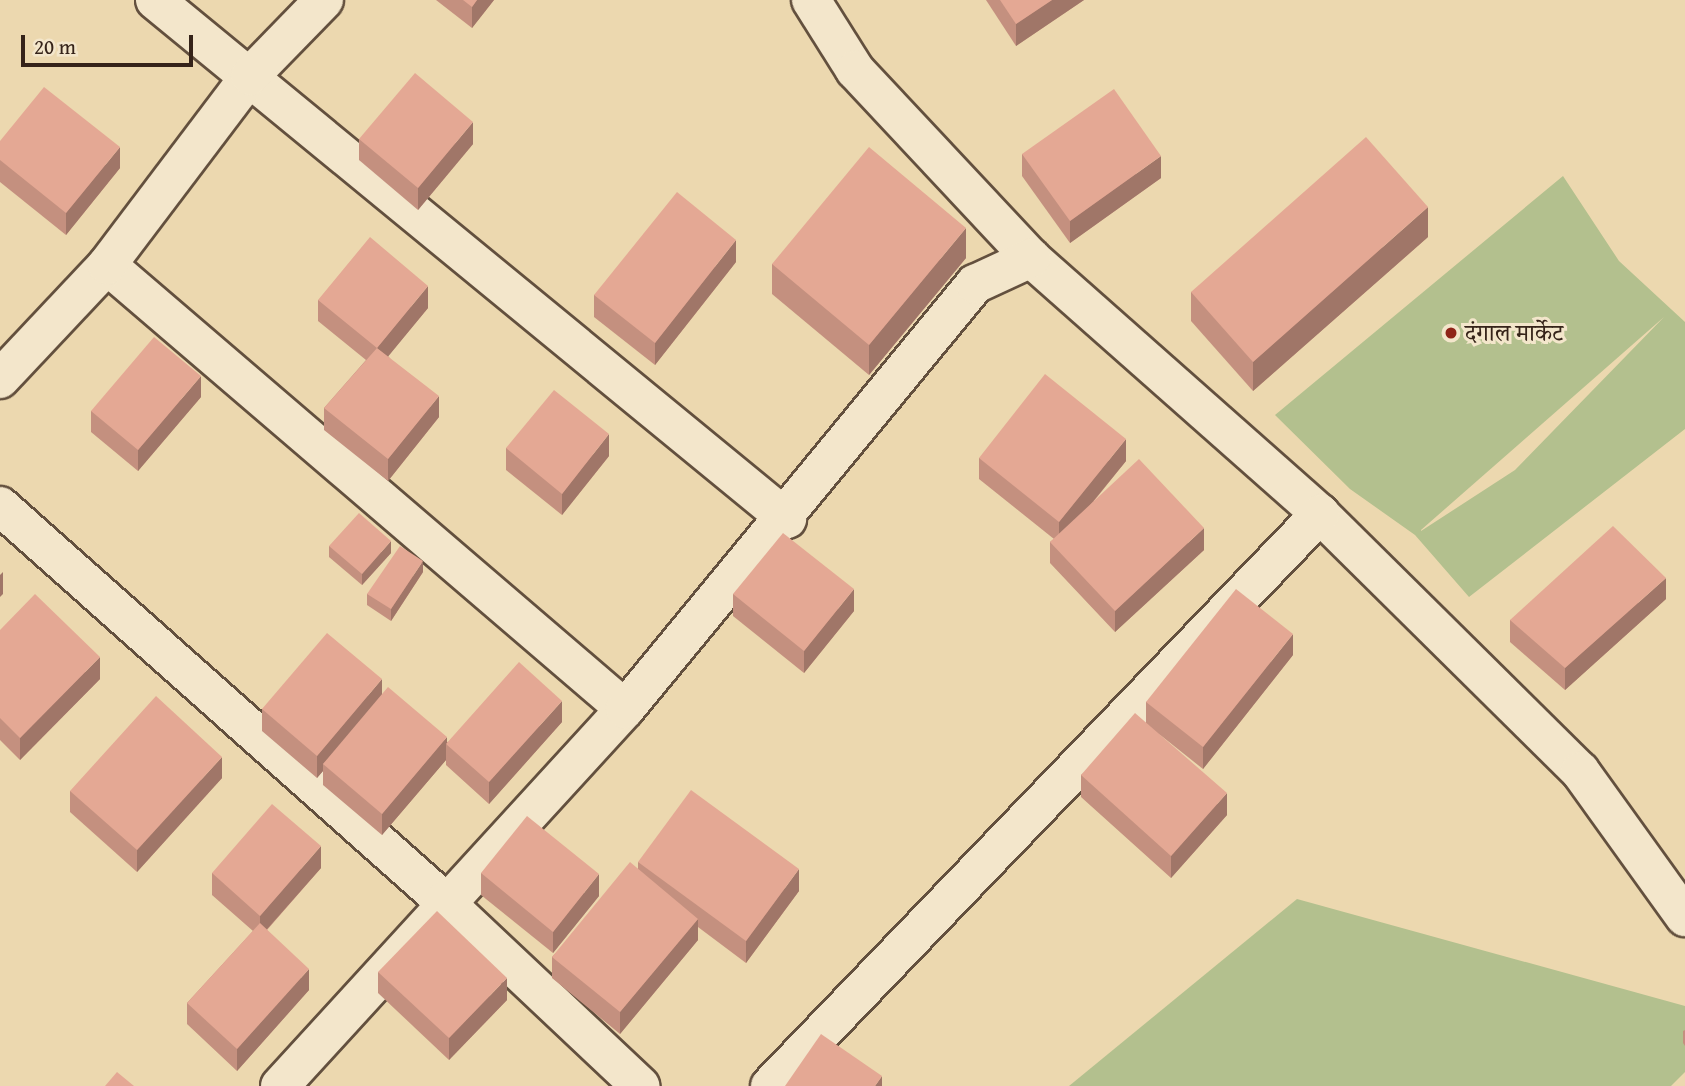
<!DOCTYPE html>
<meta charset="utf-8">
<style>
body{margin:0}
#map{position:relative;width:1685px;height:1086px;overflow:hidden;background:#ecd8af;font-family:"Gentium Book Plus","Noto Serif Devanagari",serif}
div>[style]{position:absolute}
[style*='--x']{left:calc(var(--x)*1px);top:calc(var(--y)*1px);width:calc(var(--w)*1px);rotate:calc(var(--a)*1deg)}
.green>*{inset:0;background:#b3c08e}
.roads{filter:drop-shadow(2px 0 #63503e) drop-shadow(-2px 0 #63503e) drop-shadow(0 2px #63503e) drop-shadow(0 -2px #63503e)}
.street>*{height:38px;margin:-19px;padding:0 19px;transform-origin:19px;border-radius:19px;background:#f3e6cb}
.wall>*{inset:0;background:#c4907f}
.shaded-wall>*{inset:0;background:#a07668}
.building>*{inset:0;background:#e4a894}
.dots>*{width:19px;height:19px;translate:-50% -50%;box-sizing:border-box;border:4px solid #f3e6cb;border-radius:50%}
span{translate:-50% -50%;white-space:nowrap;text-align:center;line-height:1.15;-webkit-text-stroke:6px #f3e6cb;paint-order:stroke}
.poi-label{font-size:24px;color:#352319}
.left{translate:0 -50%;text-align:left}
.scale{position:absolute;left:21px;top:35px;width:172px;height:32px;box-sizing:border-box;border:4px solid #352319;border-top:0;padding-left:9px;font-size:21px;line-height:24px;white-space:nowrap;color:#352319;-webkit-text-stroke:5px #f3e6cb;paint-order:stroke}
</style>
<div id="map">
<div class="green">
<i style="clip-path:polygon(evenodd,1563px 176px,1619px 261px,1685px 322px,1685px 429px,1469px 597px,1415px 535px,1350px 489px,1275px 415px,1563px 176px,1664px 317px,1515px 470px,1421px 531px,1421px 530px,1664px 317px)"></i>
<i style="clip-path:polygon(1297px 899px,1685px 1006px,1685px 1072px,1671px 1086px,1069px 1086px)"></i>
</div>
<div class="roads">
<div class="street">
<i style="--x:155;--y:0;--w:818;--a:39.39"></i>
<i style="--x:811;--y:0;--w:83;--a:57.8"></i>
<i style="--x:855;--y:70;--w:258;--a:46.9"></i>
<i style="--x:1031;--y:258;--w:386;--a:41.5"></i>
<i style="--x:1320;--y:514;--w:366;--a:44.7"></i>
<i style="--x:1580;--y:771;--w:180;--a:54.3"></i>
<i style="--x:107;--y:265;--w:682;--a:40.6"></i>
<i style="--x:0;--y:379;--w:156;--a:-46.8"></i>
<i style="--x:107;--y:265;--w:237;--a:-52.9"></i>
<i style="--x:250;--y:76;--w:106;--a:-45.8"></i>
<i style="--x:0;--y:506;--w:594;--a:41.66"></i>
<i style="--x:444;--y:901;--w:270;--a:43.3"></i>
<i style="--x:280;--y:1086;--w:511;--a:-47.54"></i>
<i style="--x:625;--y:709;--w:551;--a:-50.53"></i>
<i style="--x:975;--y:284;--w:62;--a:-24.9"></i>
<i style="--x:770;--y:1086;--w:794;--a:-46.12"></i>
</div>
</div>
<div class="wall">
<i style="clip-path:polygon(436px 0,494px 0,472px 28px)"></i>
<i style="clip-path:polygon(986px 0,1084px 0,1016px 46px)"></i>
<i style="clip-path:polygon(359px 139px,473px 144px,418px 210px,359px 160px)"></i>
<i style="clip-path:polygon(0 141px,120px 168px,66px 235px,0 182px)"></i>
<i style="clip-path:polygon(1022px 154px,1161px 178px,1070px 243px,1022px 176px)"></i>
<i style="clip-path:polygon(1428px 237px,1253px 391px,1191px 321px,1191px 292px)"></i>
<i style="clip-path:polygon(966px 258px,869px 375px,772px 294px,772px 264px)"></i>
<i style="clip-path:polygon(736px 262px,655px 365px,594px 317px,594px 295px)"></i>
<i style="clip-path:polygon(318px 300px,428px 308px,388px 356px,439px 417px,388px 481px,324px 430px,324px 408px,366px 360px,318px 321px)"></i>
<i style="clip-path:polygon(201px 397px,138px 471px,91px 432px,91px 411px)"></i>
<i style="clip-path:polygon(506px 448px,609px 456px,562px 515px,506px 470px)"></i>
<i style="clip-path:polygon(979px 458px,1126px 461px,1094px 501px,1204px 550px,1115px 632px,1050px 563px,1050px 542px,1054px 539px,979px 479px)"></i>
<i style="clip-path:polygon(329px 546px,391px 553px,362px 585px,329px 557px)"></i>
<i style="clip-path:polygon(423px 572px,391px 621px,367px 605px,367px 594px)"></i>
<i style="clip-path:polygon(733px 594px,854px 611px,804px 673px,733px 616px)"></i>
<i style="clip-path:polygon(1666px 599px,1565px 690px,1510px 642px,1510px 620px)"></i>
<i style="clip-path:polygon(0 630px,100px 679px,20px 760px,0 740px)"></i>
<i style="clip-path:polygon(1293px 655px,1203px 769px,1159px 734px,1227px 815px,1171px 878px,1081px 797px,1081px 775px,1146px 723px,1146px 702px)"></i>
<i style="clip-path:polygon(382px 694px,447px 742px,562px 722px,489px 804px,446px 765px,446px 760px,382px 835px,323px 785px,323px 771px,317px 778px,262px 731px,262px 709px)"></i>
<i style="clip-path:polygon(222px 778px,137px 872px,70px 812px,70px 791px)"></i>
<i style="clip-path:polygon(638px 862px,799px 891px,746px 963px,698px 927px,698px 940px,620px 1034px,552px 978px,552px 957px,638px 869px)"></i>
<i style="clip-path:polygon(321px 868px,267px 930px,309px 990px,237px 1071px,187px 1024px,187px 1003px,253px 931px,212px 895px,212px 873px)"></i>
<i style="clip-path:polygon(481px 873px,599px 896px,553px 953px,481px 895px)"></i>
<i style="clip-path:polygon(378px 972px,507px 1000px,449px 1060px,378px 993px)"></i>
<i style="clip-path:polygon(1685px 1030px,1685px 1046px,1683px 1043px,1683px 1031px)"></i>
</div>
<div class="shaded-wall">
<i style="clip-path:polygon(477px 0,494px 0,472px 28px,472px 7px)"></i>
<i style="clip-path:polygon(1052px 0,1084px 0,1016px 46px,1016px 24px)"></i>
<i style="clip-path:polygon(473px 122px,473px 144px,418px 210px,418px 188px)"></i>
<i style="clip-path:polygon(120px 147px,120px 168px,66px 235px,66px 213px)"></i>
<i style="clip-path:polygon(1161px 156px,1161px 178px,1070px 243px,1070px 221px)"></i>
<i style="clip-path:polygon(1428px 207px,1428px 237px,1253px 391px,1253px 362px)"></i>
<i style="clip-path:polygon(966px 228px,966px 258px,869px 375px,869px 345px)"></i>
<i style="clip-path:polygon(736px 240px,736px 262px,655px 365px,655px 343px)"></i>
<i style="clip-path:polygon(428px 286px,428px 308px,377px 370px,377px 348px)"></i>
<i style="clip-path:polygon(201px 376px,201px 397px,138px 471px,138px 450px)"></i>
<i style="clip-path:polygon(439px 396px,439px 417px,388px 481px,388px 459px)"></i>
<i style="clip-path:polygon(609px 434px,609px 456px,562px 515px,562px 494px)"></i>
<i style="clip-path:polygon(1126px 439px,1126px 461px,1059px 543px,1059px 522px)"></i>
<i style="clip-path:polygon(1204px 528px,1204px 550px,1115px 632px,1115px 611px)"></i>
<i style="clip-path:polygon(391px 541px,391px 553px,362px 585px,362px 574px)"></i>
<i style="clip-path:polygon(423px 561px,423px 572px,391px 621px,391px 609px)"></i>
<i style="clip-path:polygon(3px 572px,3px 594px,0 597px,0 575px)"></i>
<i style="clip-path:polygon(1666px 578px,1666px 599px,1565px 690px,1565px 668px)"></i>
<i style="clip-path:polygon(854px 589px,854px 611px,804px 673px,804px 651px)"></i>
<i style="clip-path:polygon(1293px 634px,1293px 655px,1203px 769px,1203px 747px)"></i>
<i style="clip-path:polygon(100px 657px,100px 679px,20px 760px,20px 738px)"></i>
<i style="clip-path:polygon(382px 679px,382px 701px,323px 764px,323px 771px,317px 778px,317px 756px)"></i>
<i style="clip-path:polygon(562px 701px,562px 722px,489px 804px,489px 782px)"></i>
<i style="clip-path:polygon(447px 737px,447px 745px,446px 744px,446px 760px,382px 835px,382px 814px)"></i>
<i style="clip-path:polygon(222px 757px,222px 778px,137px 872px,137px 850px)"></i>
<i style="clip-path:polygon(1227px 793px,1227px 815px,1171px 878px,1171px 856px)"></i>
<i style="clip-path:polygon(321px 846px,321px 868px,260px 937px,260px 916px)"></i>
<i style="clip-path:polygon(799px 869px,799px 891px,746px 963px,746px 941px)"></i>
<i style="clip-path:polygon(599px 874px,599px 896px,553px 953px,553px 932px)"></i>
<i style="clip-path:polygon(698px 919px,698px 940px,620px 1034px,620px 1012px)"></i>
<i style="clip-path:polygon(309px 969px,309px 990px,237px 1071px,237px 1049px)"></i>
<i style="clip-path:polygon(507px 978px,507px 1000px,449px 1060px,449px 1038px)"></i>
<i style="clip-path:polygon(882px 1076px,882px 1086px,875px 1086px)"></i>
</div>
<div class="building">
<i style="clip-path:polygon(463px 0,477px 0,472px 7px)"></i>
<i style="clip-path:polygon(1000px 0,1052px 0,1016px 24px)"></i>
<i style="clip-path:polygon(415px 73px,473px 122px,418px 188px,359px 139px)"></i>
<i style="clip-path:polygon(44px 87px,120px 147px,66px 213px,0 160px,0 141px)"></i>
<i style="clip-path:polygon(1114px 89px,1161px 156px,1070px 221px,1022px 154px)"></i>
<i style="clip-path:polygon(1366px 137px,1428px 207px,1253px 362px,1191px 292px)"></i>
<i style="clip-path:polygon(869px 147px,966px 228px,869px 345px,772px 264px)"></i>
<i style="clip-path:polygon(677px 192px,736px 240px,655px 343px,594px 295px)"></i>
<i style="clip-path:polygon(370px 237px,428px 286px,377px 348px,439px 396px,388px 459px,324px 408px,377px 348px,318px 300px)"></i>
<i style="clip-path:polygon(154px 337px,201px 376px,138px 450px,91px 411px)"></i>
<i style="clip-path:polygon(1045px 374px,1126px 439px,1059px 522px,979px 458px)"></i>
<i style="clip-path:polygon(554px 390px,609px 434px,562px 494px,506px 448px)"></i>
<i style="clip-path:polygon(1139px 459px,1204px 528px,1115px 611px,1050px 542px)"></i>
<i style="clip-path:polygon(359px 513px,391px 541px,362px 574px,329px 546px)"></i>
<i style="clip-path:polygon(1613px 526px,1666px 578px,1565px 668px,1510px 620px)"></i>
<i style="clip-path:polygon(783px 533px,854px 589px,804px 651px,733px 594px)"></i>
<i style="clip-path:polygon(400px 546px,423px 561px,391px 609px,367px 594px)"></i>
<i style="clip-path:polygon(1236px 589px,1293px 634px,1203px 747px,1146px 702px)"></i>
<i style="clip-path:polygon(35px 594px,100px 657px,20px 738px,0 718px,0 630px)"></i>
<i style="clip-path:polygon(327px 633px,382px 679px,317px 756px,262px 709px)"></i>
<i style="clip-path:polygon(519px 662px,562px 701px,489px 782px,446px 744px)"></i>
<i style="clip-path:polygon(388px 687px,447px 737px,382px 814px,323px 764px)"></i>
<i style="clip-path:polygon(156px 696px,222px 757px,137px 850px,70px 791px)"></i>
<i style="clip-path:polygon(1135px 713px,1227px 793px,1171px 856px,1081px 775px)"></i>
<i style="clip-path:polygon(691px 790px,799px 869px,746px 941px,638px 862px)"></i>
<i style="clip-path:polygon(272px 804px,321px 846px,260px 916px,212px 873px)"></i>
<i style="clip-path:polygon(527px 816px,599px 874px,553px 932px,481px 873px)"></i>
<i style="clip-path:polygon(630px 862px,698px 919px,620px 1012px,552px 957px)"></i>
<i style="clip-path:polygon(437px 911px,507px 978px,449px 1038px,378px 972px)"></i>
<i style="clip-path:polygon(260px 923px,309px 969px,237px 1049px,187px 1003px)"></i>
<i style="clip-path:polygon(821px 1034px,882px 1076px,875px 1086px,785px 1086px)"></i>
<i style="clip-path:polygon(117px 1072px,134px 1086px,105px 1086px)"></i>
</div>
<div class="dots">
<i style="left:1451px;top:333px;background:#8f2418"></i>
</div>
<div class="poi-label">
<span class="left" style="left:1465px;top:333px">दंगाल मार्केट</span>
</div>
<div class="scale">20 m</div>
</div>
